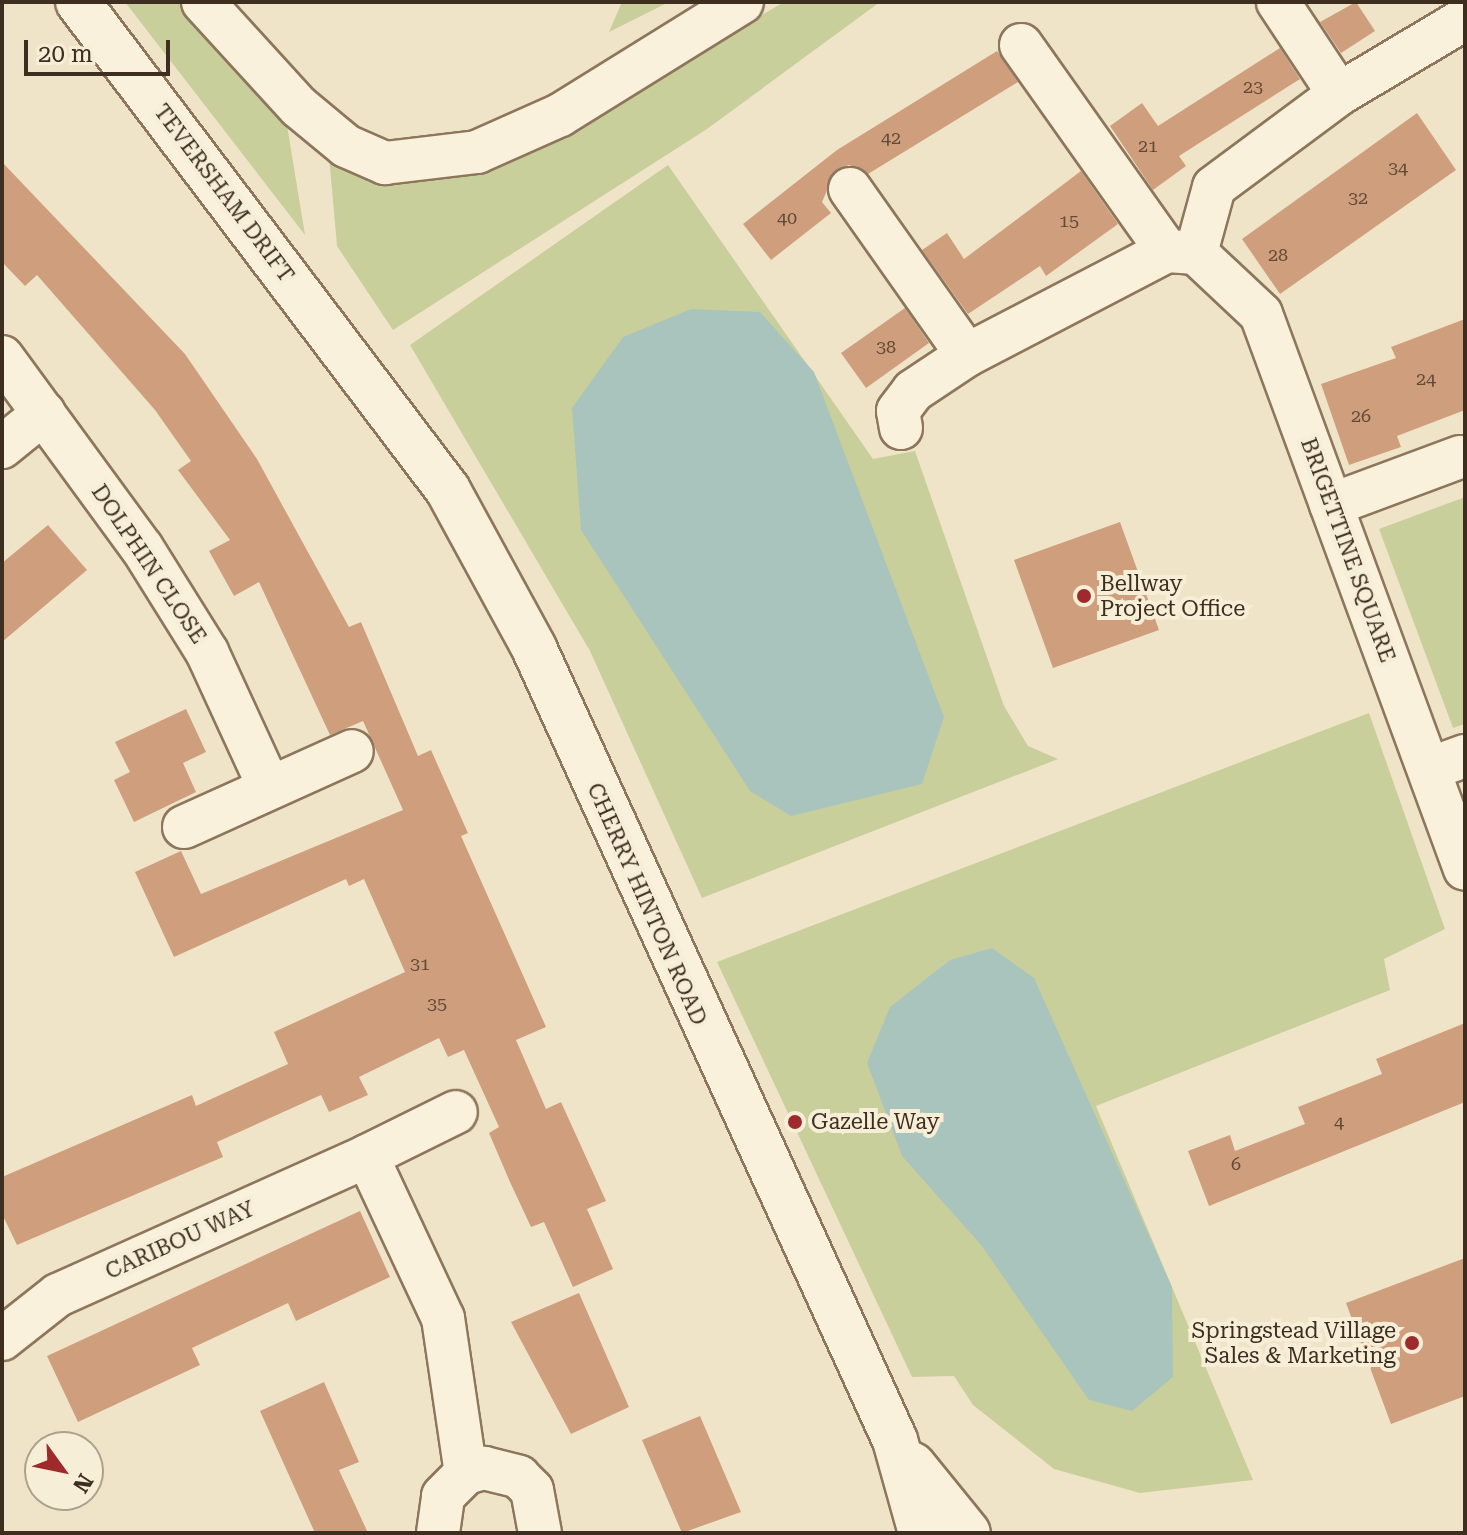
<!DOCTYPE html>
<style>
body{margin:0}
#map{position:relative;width:1467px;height:1535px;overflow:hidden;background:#f0e4c8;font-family:"Roboto Serif",serif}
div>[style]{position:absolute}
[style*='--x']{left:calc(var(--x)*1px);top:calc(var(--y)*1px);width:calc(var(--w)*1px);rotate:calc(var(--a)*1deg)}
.green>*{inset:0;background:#c9cf9b}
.water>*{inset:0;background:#a9c4bc}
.building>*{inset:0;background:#cf9f7d}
.roads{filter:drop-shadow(2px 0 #8d765c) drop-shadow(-2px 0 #8d765c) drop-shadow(0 2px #8d765c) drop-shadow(0 -2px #8d765c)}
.street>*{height:42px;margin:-21px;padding:0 21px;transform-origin:21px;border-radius:21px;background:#faf1dc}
.secondary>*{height:44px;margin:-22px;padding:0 22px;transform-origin:22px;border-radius:22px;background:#faf1dc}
.dots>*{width:22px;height:22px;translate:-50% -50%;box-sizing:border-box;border:4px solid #f7eed8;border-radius:50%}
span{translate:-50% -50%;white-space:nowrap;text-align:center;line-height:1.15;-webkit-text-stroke:8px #f7eed8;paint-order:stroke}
.number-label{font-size:18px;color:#624a37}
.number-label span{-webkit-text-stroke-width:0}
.street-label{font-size:22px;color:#3d2e20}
.poi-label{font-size:22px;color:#3d2e20}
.left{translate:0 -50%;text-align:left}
.right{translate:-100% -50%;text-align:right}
.frame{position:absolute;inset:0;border:4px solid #3d2e20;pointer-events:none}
.north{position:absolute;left:24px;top:1431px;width:80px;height:80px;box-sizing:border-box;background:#f7eed8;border:2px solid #ada18e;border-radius:50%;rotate:123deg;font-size:22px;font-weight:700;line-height:32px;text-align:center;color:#3d2e20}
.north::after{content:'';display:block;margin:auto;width:28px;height:36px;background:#9e2a2b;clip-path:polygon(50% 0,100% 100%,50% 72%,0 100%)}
.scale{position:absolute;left:24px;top:40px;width:146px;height:36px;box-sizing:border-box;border:4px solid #3d2e20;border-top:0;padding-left:10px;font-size:24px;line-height:28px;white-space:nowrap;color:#3d2e20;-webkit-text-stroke:6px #f7eed8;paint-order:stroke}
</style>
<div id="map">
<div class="green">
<i style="clip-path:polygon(125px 2px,185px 2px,286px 119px,305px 235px)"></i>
<i style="clip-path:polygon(622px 2px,669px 2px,609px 32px)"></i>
<i style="clip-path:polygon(784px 2px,880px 2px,707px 129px,393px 330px,337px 246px,329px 156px,391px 183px,478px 174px,568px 130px)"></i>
<i style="clip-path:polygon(668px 165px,873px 459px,915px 451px,1004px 706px,1028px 746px,1058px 759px,702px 898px,590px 651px,410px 345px)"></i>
<i style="clip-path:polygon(1465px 497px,1465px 724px,1453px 728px,1379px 529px)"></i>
<i style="clip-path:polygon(1369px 713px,1445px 929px,1384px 959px,1390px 990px,1096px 1106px,1253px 1480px,1140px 1493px,1054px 1469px,973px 1405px,954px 1376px,912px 1377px,717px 962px)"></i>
</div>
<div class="water">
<i style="clip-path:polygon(691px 309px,760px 312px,814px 372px,944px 717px,922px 784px,791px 816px,750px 791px,581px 530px,572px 408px,623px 337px)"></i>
<i style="clip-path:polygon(992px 948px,1034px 978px,1172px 1287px,1173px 1377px,1132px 1411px,1089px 1400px,981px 1245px,902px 1156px,867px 1063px,890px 1007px,950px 960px)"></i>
</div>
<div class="building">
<i style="clip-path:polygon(1356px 2px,1375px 31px,1341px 53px,1320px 22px)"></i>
<i style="clip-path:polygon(1280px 48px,1300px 79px,1179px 156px,1186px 166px,1153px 190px,1110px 126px,1142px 103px,1158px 126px)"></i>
<i style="clip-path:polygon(997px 51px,1018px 82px,868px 174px,849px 165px,836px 170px,822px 202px,831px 213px,771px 260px,743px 224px,837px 150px)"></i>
<i style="clip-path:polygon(1417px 113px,1456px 170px,1280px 294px,1242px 239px)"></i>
<i style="clip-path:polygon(2px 162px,185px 354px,257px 459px,349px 627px,361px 622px,418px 756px,431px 750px,468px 833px,461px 836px,546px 1027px,516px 1040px,546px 1109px,561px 1102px,606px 1201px,587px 1209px,613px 1269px,573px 1287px,544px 1222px,531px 1227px,510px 1182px,489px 1133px,499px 1127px,464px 1050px,448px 1057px,439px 1038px,359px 1077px,368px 1095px,329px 1112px,321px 1095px,217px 1142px,223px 1157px,17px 1245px,2px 1214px,2px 1177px,192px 1095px,196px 1106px,288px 1064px,274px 1032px,405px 972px,364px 879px,349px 886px,346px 879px,174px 957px,135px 872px,181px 851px,201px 894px,403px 810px,363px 721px,330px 735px,259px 582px,234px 596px,209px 551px,230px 540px,178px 470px,191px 461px,155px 410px,37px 275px,25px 286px,2px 262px)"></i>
<i style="clip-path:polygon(1081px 171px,1118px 224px,1046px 276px,1040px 266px,968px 314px,922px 250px,947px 233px,964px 259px)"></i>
<i style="clip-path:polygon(905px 308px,929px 343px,866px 388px,841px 353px)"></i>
<i style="clip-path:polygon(1465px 319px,1465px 410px,1397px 436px,1401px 447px,1349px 465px,1321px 384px,1396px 358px,1391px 347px)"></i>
<i style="clip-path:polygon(1120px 522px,1159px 630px,1053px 668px,1014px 560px)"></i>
<i style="clip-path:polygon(48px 525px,87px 570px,2px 642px,2px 563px)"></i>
<i style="clip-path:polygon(186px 709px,206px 752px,183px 763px,196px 792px,134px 822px,114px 780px,130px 772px,115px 742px)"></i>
<i style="clip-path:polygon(1465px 1023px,1465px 1102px,1209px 1206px,1188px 1151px,1230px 1135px,1235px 1151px,1305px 1124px,1298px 1107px,1382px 1074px,1376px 1059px)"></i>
<i style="clip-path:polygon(360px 1211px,390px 1277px,296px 1321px,288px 1303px,192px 1348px,200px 1365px,78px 1422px,47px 1356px)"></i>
<i style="clip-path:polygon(1465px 1258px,1465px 1396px,1391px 1424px,1346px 1303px)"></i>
<i style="clip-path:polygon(579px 1293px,629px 1407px,571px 1434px,511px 1322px)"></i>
<i style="clip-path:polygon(324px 1382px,359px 1462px,339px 1470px,368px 1533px,315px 1533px,260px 1411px)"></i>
<i style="clip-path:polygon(700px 1416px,741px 1512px,682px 1533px,642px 1440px)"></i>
</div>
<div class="roads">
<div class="street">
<i style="--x:203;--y:2;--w:142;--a:47.6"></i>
<i style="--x:299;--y:107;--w:61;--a:39.7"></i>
<i style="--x:346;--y:146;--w:43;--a:23.6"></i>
<i style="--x:385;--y:163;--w:93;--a:-6.8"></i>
<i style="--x:477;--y:152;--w:91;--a:-24"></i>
<i style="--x:560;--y:115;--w:214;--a:-31.8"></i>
<i style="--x:1278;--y:2;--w:110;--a:56.5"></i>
<i style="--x:1021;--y:45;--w:252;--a:54.7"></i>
<i style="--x:850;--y:189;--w:203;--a:54.8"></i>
<i style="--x:1196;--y:253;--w:68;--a:-74.7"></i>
<i style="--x:1214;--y:187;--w:156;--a:-36.6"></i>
<i style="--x:1339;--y:94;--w:147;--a:-30.8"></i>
<i style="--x:2;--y:357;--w:237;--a:53.8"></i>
<i style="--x:142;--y:548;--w:123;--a:58"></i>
<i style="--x:207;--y:652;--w:149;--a:65.3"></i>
<i style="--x:901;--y:428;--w:17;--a:-100"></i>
<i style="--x:898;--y:411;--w:25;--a:-53"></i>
<i style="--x:913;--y:391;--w:65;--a:-33.7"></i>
<i style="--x:967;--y:355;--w:225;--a:-27.5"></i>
<i style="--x:1167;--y:251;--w:29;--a:4"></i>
<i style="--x:1196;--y:253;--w:89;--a:43.2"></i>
<i style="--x:1261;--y:314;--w:591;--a:69.82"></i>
<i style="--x:2;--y:447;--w:54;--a:-39"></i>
<i style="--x:1331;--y:505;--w:138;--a:-20.4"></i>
<i style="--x:1429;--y:769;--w:38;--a:-20"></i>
<i style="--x:184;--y:827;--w:184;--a:-24.3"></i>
<i style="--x:367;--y:1156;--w:99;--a:-26.3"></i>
<i style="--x:2;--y:1339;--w:71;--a:-38.2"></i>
<i style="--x:58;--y:1295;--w:339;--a:-24.2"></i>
<i style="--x:367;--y:1156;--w:179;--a:64.9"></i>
<i style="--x:443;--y:1318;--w:157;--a:81.6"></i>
<i style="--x:438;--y:1533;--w:37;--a:-82"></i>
<i style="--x:443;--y:1496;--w:33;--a:-45"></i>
<i style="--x:466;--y:1473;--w:19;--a:-16"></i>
<i style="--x:484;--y:1468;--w:36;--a:14"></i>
<i style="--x:519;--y:1477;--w:18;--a:45"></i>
<i style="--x:532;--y:1490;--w:44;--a:79.5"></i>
</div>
<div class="secondary">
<i style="--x:78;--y:2;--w:612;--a:52.83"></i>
<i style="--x:448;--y:490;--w:180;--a:61.4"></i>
<i style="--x:534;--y:648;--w:870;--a:65.5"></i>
<i style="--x:895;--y:1440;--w:97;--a:74.4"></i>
<i style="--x:913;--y:1465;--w:87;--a:51"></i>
</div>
</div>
<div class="dots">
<i style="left:1084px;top:596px;background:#9e2a2b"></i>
<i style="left:795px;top:1122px;background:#9e2a2b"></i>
<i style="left:1412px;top:1343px;background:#9e2a2b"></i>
</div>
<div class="number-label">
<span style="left:1253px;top:87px">23</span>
<span style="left:891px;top:138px">42</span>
<span style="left:1148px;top:146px">21</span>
<span style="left:1398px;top:168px">34</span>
<span style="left:1358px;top:198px">32</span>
<span style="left:787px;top:218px">40</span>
<span style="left:1069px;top:221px">15</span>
<span style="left:1278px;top:255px">28</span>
<span style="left:886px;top:347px">38</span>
<span style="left:1426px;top:379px">24</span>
<span style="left:1361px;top:416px">26</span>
<span style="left:420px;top:964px">31</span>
<span style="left:437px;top:1004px">35</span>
<span style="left:1339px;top:1122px">4</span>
<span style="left:1236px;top:1164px">6</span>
</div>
<div class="street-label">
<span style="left:224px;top:193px;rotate:53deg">TEVERSHAM DRIFT</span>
<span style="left:1348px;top:550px;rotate:70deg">BRIGETTINE SQUARE</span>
<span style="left:149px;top:564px;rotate:56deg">DOLPHIN CLOSE</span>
<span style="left:647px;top:904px;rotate:66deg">CHERRY HINTON ROAD</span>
<span style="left:180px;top:1240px;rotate:-24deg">CARIBOU WAY</span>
</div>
<div class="poi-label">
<span class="left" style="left:1100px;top:596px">Bellway<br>Project Office</span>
<span class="left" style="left:811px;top:1122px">Gazelle Way</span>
<span class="right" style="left:1396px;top:1343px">Springstead Village<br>Sales &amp; Marketing</span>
</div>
<div class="frame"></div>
<div class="north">N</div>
<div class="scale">20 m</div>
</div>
